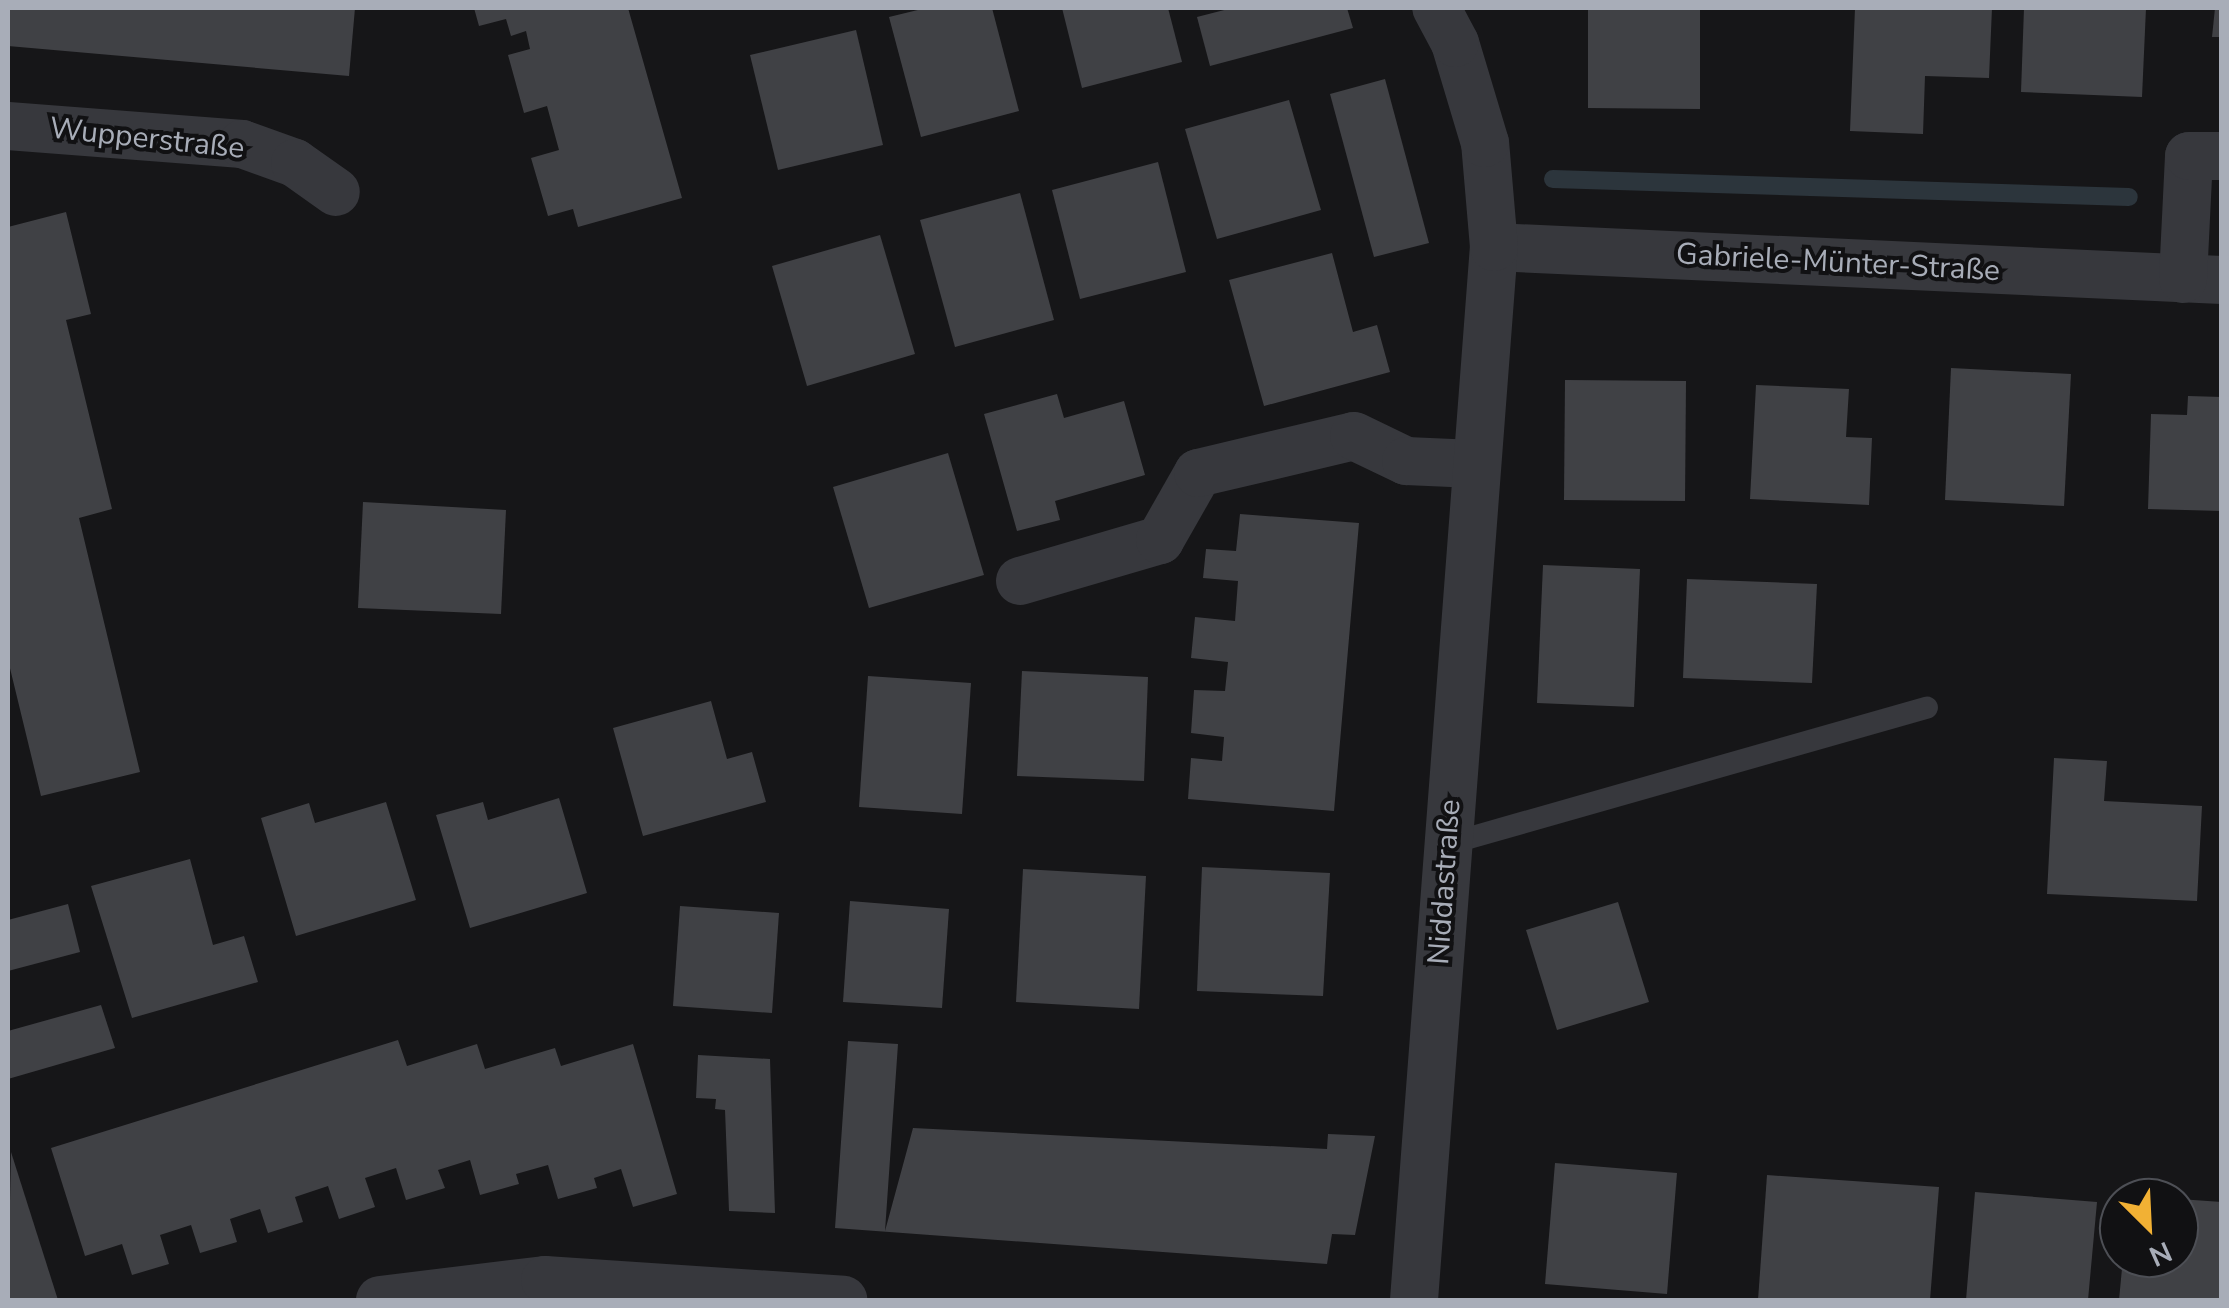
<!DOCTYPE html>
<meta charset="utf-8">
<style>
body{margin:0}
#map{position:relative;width:2229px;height:1308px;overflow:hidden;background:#161618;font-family:"Nunito Sans",sans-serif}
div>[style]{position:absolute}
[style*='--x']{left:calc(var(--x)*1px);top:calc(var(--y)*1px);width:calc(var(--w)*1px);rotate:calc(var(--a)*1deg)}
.stream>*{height:18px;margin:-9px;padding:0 9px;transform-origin:9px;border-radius:9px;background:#2c353c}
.building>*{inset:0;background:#404145}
.service>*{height:22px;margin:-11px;padding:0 11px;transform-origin:11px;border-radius:11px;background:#37383d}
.minor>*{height:48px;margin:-24px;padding:0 24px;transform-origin:24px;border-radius:24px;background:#37383d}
span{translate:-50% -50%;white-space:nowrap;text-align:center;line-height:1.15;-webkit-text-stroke:8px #111113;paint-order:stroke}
.street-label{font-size:30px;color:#a8adb8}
.frame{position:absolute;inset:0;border:10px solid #a8adb8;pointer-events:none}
.north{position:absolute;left:2099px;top:1178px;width:100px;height:100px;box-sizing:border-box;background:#111113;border:2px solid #4d4f55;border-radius:50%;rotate:156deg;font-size:28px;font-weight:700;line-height:40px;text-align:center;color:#a8adb8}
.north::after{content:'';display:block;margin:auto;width:35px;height:45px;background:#f2b134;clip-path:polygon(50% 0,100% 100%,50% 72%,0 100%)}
</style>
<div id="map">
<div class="stream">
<i style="--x:1553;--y:179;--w:576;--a:1.79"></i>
</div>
<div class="building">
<i style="clip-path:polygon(8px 8px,355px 8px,349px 76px,8px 46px)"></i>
<i style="clip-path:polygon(474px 8px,628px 8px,682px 198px,578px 227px,573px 209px,548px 216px,531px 158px,559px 150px,547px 106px,524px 113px,508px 55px,530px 49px,526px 31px,511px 36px,506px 19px,479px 26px)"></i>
<i style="clip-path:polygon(926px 8px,992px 8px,1019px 111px,921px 137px,889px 17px)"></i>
<i style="clip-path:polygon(1062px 8px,1168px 8px,1182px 62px,1082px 88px)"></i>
<i style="clip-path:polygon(1232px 8px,1347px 8px,1353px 28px,1210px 66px,1197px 17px)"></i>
<i style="clip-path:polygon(1588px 8px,1700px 8px,1700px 109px,1588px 108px)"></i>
<i style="clip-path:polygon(1855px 8px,1992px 8px,1989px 78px,1925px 76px,1923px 134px,1850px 131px)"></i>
<i style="clip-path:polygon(2024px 8px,2146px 8px,2142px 97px,2021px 92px)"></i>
<i style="clip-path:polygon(2215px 8px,2222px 8px,2222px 37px,2212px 37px)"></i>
<i style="clip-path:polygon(856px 30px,883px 145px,778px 170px,750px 55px)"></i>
<i style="clip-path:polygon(1385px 79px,1429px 243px,1374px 257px,1330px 94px)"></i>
<i style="clip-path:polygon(1289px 100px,1321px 210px,1217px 239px,1185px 129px)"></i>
<i style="clip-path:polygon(1158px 162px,1186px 272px,1080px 299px,1052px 190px)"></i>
<i style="clip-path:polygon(1020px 193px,1054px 320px,955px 347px,920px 220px)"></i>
<i style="clip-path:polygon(66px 212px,91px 314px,66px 320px,112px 509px,79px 518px,140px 772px,41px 796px,8px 660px,8px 227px)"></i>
<i style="clip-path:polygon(880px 235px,915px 354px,807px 386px,772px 266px)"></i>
<i style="clip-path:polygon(1332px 253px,1353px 332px,1377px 325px,1390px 372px,1264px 406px,1229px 280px)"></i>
<i style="clip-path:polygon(1951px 368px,2071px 374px,2064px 506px,1945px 500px)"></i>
<i style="clip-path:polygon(1565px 380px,1686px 381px,1685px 501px,1564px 500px)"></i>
<i style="clip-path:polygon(1756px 385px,1849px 389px,1846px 437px,1872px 438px,1869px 505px,1750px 499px)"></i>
<i style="clip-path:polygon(1057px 394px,1064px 418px,1124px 401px,1145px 475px,1055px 501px,1060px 520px,1017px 531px,984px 414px)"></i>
<i style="clip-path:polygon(2188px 396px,2222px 397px,2222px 511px,2148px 509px,2151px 414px,2187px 415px)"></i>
<i style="clip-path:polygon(948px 453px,984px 575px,869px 608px,833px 487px)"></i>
<i style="clip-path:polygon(363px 502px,506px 510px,501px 614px,358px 608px)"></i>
<i style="clip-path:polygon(1240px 514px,1359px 523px,1334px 811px,1188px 799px,1191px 758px,1222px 761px,1224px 737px,1191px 733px,1194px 690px,1225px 691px,1228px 662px,1191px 658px,1195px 617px,1235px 621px,1238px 581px,1203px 578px,1206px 549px,1236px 551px)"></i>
<i style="clip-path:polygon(1543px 565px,1640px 569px,1634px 707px,1537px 703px)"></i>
<i style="clip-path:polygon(1687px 579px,1817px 584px,1812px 683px,1683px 678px)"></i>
<i style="clip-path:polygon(1022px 671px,1148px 677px,1144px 781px,1017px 776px)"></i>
<i style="clip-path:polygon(868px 676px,971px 683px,962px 814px,859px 807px)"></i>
<i style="clip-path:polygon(711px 701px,727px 759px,752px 752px,766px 802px,643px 836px,613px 728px)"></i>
<i style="clip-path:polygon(2054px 758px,2107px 761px,2104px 801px,2202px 806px,2197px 901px,2047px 894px)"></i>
<i style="clip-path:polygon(559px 798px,587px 893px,470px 928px,436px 815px,483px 802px,488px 820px)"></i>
<i style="clip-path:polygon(386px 802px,416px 900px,296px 936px,261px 818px,309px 803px,315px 823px)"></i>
<i style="clip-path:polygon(190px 859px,213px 945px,244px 936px,258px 982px,132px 1018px,91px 886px)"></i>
<i style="clip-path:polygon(1202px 867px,1330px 873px,1323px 996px,1197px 991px)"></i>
<i style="clip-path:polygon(1023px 869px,1146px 876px,1139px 1009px,1016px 1002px)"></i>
<i style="clip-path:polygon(850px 901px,949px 909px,942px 1008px,843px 1002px)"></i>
<i style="clip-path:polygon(1618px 902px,1649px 1002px,1557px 1030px,1526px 930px)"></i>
<i style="clip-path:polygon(68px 904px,80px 952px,8px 971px,8px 920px)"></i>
<i style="clip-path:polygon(680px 906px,779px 913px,772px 1013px,673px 1006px)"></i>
<i style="clip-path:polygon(101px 1005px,115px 1048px,8px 1079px,8px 1031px)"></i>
<i style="clip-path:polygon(398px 1040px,407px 1066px,477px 1044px,485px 1069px,555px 1048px,561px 1066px,633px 1044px,677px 1194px,633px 1207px,621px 1169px,594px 1178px,597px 1188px,558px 1199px,548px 1165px,516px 1174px,519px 1184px,480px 1195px,470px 1160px,438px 1170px,445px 1188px,406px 1200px,396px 1168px,365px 1178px,375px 1207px,339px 1219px,328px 1186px,295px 1197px,303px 1222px,268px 1233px,260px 1209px,230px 1219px,237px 1242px,200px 1253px,191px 1225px,160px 1235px,169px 1264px,132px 1275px,122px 1244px,85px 1256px,51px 1148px)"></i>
<i style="clip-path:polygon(848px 1041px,898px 1044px,885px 1231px,913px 1128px,1327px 1149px,1328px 1134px,1375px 1136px,1355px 1235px,1332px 1234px,1327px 1264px,835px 1228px)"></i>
<i style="clip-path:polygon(698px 1055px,770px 1059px,775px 1213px,729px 1211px,725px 1110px,715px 1109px,716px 1099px,696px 1098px)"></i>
<i style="clip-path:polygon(11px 1152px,58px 1300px,8px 1300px)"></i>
<i style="clip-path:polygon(1555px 1163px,1677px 1173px,1667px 1294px,1545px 1284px)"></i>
<i style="clip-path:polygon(1767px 1175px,1939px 1187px,1930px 1300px,1758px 1300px)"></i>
<i style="clip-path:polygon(1975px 1192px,2097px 1202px,2088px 1300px,1966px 1300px)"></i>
<i style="clip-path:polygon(2179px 1199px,2222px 1202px,2222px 1300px,2119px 1300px,2123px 1258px,2179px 1258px)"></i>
</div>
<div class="service">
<i style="--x:1448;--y:844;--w:498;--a:-15.9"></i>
</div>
<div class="minor">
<i style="--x:8;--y:126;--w:235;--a:4.4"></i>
<i style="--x:242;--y:144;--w:56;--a:19.7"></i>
<i style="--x:295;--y:163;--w:50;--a:35.3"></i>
<i style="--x:1494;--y:247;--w:729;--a:2.6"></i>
<i style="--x:2183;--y:279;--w:123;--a:-87.2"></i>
<i style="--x:2189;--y:156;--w:33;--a:0"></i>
<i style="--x:1020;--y:581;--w:146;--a:-16.3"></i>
<i style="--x:1160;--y:540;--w:77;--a:-60.4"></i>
<i style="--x:1198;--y:473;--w:160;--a:-13.3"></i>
<i style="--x:1354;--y:436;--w:58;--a:25.7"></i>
<i style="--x:1406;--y:461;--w:69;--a:2.5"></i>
<i style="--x:380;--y:1300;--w:166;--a:-6.9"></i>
<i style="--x:545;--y:1280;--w:299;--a:3.8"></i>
<i style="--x:1414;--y:1300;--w:1056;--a:-85.66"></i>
<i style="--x:1494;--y:247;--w:104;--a:-94.9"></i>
<i style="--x:1485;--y:143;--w:104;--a:-106.7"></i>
<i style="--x:1455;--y:43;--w:40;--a:-118"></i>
</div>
<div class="street-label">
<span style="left:147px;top:139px;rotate:6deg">Wupperstraße</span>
<span style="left:1838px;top:263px;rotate:3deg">Gabriele-Münter-Straße</span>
<span style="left:1445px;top:882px;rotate:-86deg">Niddastraße</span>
</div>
<div class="frame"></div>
<div class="north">N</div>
</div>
